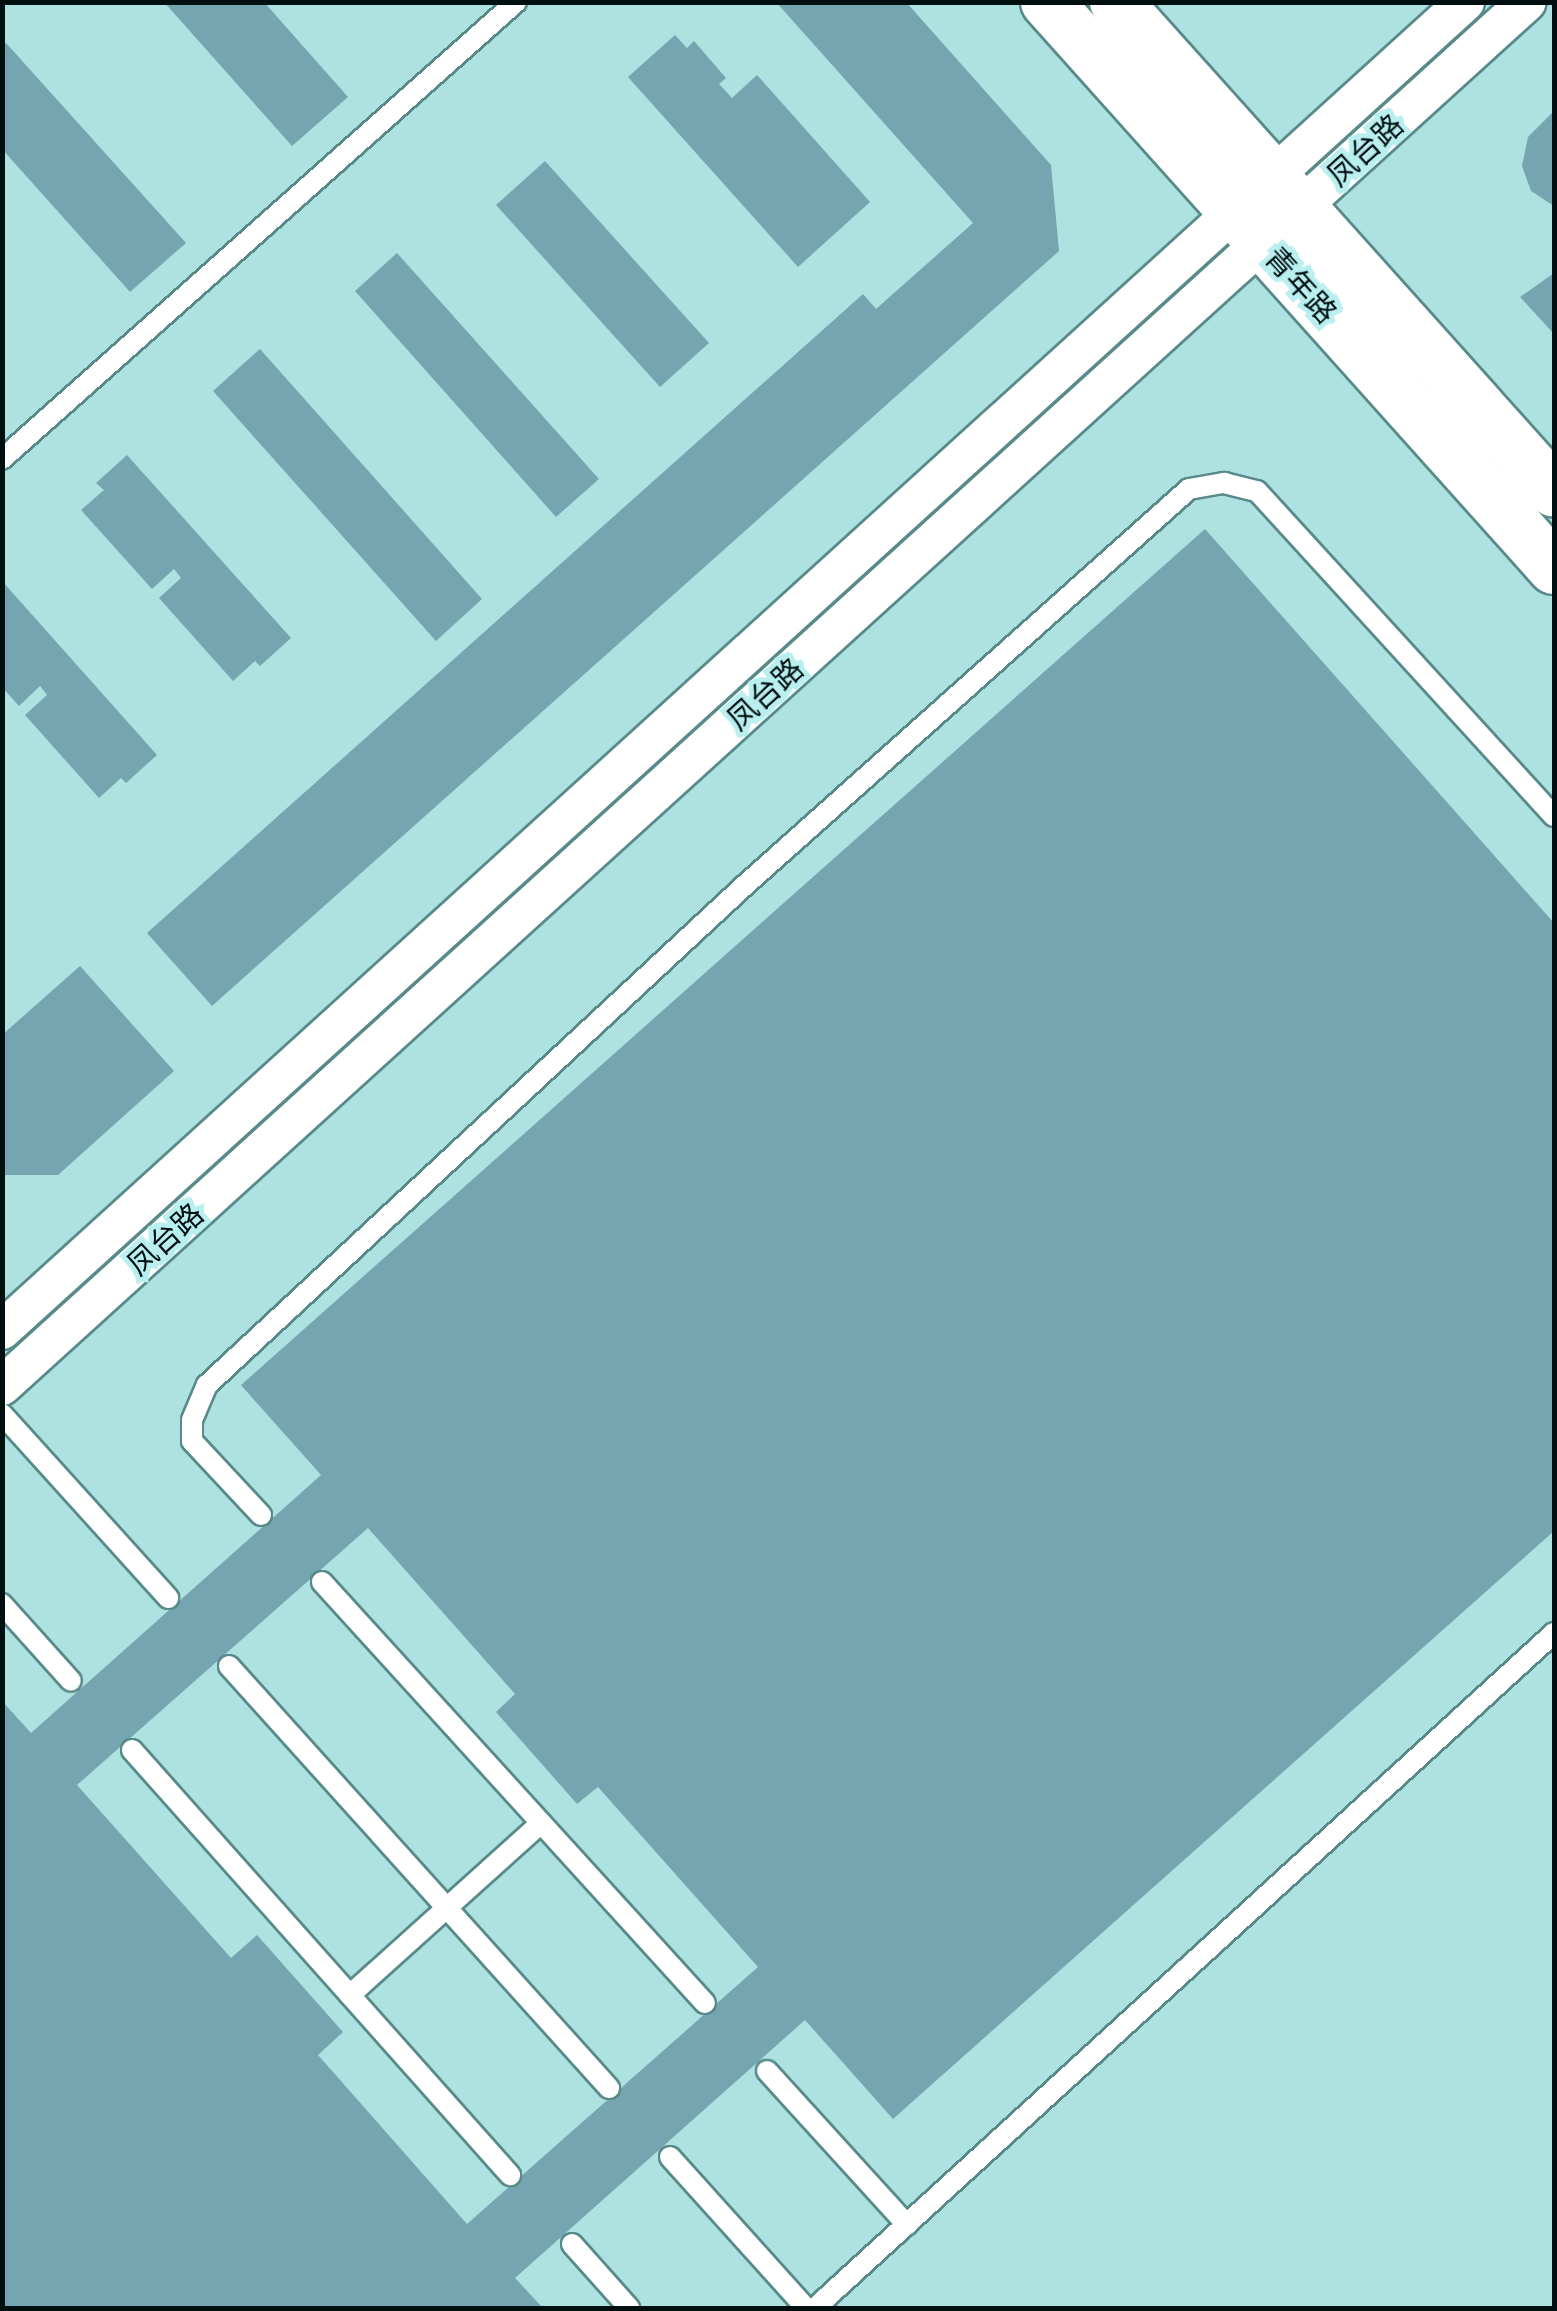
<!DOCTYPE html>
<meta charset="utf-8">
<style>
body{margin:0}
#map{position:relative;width:1557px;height:2311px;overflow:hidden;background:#ade2e1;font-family:"Public Sans","Noto Sans SC",sans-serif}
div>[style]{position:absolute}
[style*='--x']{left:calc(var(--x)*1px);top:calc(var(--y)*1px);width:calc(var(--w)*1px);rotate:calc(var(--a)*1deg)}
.building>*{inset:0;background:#75a5b1}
.roads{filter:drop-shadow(2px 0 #588a8a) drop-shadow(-2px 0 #588a8a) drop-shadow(0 2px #588a8a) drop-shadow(0 -2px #588a8a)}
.lane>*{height:20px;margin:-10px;padding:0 10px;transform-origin:10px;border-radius:10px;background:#fff}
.street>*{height:38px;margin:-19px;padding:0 19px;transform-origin:19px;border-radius:19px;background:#fff}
.secondary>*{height:52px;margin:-26px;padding:0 26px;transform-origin:26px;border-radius:26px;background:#fff}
span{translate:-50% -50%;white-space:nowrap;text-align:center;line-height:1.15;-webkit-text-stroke:10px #baefef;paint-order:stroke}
.street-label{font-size:30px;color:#000f0f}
.frame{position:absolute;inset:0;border:5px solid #000f0f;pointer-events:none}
</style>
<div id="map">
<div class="building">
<i style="clip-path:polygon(164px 2px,264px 2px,348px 97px,292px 146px)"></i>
<i style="clip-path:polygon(776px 2px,906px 2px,1051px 165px,1059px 251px,212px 1006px,147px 933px,863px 294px,876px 309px,973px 223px)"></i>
<i style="clip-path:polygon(675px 35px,687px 48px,694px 41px,726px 78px,719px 84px,732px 98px,757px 75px,870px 202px,798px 267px,628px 77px)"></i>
<i style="clip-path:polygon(6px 43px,186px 243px,130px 292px,2px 149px,2px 47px)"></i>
<i style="clip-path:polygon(1554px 111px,1554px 206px,1531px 191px,1522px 166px,1528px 137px)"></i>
<i style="clip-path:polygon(545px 161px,709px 343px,660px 387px,496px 205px)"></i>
<i style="clip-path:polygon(397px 253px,599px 479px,556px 517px,355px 291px)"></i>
<i style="clip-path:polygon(1554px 273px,1554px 334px,1520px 297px)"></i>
<i style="clip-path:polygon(260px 349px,482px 599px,436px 641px,213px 391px)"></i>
<i style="clip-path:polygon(127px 455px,291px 638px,260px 666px,255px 661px,233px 681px,159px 598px,181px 578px,174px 569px,152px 589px,81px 510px,104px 490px,96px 483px)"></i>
<i style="clip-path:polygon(evenodd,1205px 529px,1554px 923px,1554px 1531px,893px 2119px,805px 2020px,515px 2278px,543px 2308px,2px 2308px,2px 1701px,31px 1733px,321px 1475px,241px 1385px,1205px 529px,368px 1528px,515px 1694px,496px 1712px,577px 1804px,598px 1787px,758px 1967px,467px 2224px,318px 2055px,343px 2032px,257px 1935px,231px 1958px,77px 1785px,368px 1528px)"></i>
<i style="clip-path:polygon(2px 581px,157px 755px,126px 783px,121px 778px,99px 798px,25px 715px,47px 695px,40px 686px,19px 706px,2px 687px)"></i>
<i style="clip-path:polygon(80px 966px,174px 1071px,58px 1175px,2px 1175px,2px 1035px)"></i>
</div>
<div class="roads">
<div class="lane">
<i style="--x:2;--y:459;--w:688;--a:-41.64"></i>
<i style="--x:2;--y:1414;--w:248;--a:47.9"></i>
<i style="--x:261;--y:1515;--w:101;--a:-133"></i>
<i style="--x:192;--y:1441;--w:21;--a:-90"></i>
<i style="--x:192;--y:1420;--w:38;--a:-67"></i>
<i style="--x:207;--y:1385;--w:733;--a:-42.9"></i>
<i style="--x:744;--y:886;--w:596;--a:-41.74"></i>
<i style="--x:1189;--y:489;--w:36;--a:-10"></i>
<i style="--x:1224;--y:483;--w:34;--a:14"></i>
<i style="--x:1257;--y:491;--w:440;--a:47.6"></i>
<i style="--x:322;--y:1582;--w:569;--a:47.71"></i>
<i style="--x:2;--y:1604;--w:103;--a:48.1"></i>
<i style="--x:229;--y:1666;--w:568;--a:48"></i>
<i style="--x:132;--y:1750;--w:569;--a:48.35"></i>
<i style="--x:350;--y:1995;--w:257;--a:-42"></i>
<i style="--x:767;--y:2071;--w:208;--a:47.7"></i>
<i style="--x:670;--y:2157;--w:203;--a:48"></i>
<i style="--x:572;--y:2244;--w:86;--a:48.3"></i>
<i style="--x:815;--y:2308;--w:1001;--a:-42.41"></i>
</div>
<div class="street">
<i style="--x:2;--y:1330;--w:1976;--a:-42.23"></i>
<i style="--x:2;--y:1386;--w:2059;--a:-42.23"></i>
</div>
<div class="secondary">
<i style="--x:1047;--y:2;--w:760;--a:48.15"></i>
<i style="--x:1116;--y:2;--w:656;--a:48.15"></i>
</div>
</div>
<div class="street-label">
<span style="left:1365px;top:150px;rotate:-42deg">凤台路</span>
<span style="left:1301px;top:285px;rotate:48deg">青年路</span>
<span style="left:765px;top:694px;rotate:-42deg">凤台路</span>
<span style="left:165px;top:1239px;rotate:-42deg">凤台路</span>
</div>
<div class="frame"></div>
</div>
